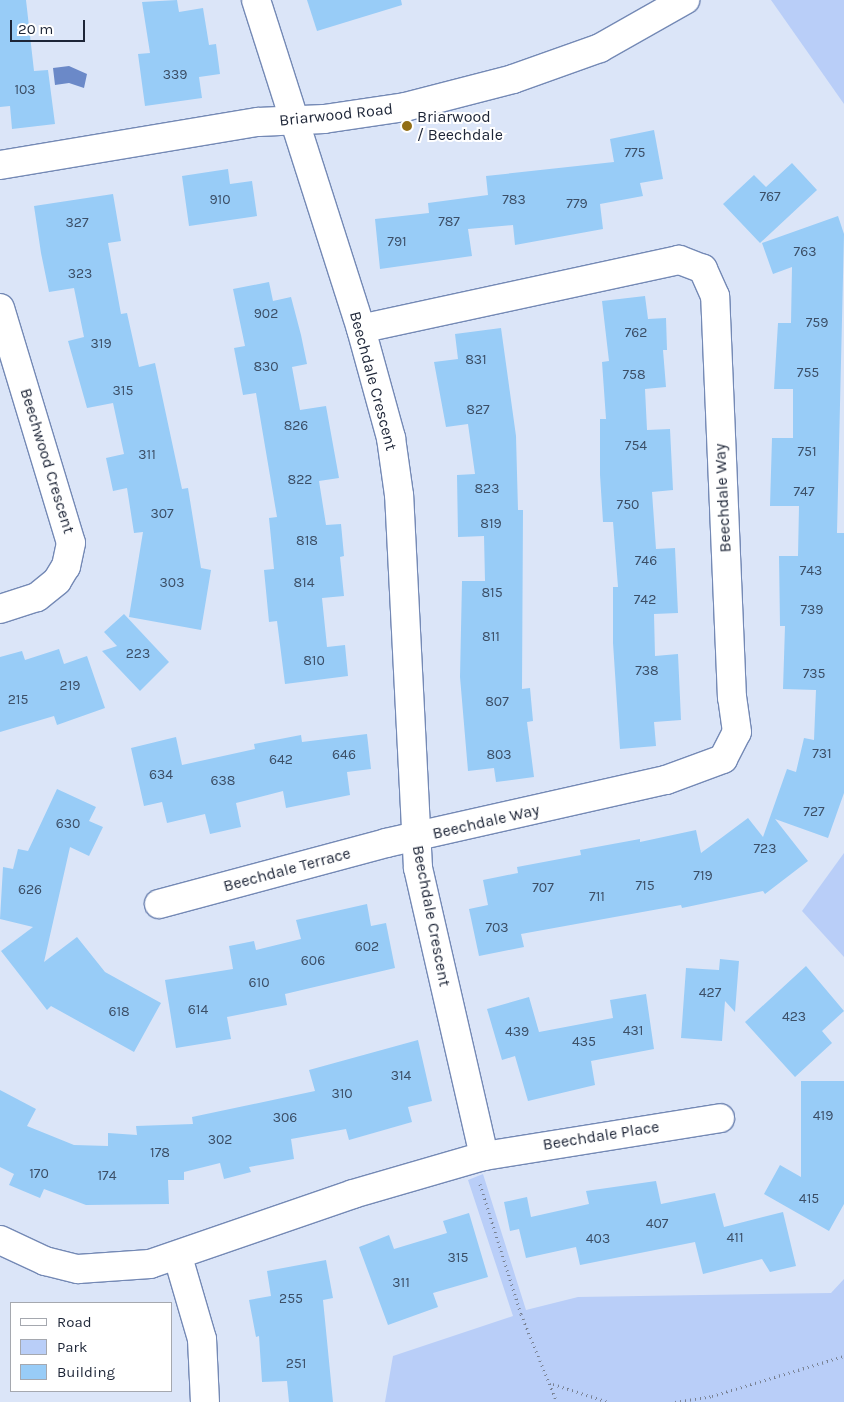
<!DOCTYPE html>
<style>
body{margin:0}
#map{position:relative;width:844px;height:1402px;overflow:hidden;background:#dbe5f8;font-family:Karla,sans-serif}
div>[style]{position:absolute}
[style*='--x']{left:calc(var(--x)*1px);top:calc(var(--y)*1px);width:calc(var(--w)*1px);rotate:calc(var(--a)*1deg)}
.green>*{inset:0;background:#b9cef8}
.water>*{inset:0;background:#6b89c8}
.building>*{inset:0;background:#98ccf7}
.path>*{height:3px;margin-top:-1.5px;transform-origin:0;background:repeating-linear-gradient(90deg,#798294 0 1px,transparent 0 5px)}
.roads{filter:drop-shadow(1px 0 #7489b5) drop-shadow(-1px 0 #7489b5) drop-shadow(0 1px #7489b5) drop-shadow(0 -1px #7489b5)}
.street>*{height:28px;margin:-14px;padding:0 14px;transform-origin:14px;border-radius:14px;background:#fff}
.secondary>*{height:28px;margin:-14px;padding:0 14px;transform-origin:14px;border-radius:14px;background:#fff}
.dots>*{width:14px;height:14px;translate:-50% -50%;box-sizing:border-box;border:2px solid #fff;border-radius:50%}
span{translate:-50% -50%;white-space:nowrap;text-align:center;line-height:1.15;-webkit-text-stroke:4px #fff;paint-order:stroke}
.number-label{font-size:14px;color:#3c4f67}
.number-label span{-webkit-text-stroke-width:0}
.street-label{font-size:16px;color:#1d2537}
.poi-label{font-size:16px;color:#1d2537}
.left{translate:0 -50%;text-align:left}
.legend{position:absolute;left:10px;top:1302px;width:162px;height:90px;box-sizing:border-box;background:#fff;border:1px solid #a5a8af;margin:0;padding:6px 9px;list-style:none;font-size:15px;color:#1d2537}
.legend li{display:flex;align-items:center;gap:10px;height:25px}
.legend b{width:25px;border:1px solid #a5a8af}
.scale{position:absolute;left:10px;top:20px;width:75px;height:22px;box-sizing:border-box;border:2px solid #1d2537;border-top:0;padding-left:6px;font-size:15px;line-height:18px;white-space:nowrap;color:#1d2537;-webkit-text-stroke:4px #fff;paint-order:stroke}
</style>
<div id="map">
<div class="green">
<i style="clip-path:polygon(771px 0,844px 0,844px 104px)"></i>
<i style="clip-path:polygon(844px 853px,844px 957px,802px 911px)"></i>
<i style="clip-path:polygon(483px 1174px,526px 1310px,578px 1297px,831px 1293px,844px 1279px,844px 1402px,385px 1402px,393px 1356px,513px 1316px,468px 1180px)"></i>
</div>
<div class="water">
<i style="clip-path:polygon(69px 66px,87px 74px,84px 88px,69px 83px,55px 85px,53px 68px)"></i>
</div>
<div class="building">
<i style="clip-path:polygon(0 0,26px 0,34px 71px,48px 70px,55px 124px,12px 129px,10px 106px,0 107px)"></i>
<i style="clip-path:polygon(177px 0,179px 12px,203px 8px,209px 45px,216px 44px,220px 74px,199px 77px,202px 98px,145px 106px,138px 54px,150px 53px,142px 2px)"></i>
<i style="clip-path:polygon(307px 0,401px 0,402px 5px,317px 31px)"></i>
<i style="clip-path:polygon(654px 130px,663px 179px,640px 183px,643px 196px,600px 204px,603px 229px,515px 245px,513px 225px,468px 229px,472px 256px,380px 269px,375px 219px,429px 213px,428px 203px,488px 195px,486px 176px,614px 162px,610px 139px)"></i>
<i style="clip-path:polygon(792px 163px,817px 190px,760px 243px,723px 204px,754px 175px,766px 187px)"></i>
<i style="clip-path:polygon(228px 169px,230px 184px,252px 181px,257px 216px,189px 226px,182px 176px)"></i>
<i style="clip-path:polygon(113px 194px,121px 241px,108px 243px,121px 314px,127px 313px,139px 367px,155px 363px,182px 489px,188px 488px,201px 568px,211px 570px,201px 630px,129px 617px,143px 532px,134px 533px,127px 488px,113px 491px,106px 458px,124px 454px,113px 403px,87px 408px,68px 341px,84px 337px,74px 288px,49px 292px,41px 253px,34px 206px)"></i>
<i style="clip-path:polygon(838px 216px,844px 234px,837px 533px,844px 533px,844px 793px,828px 838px,775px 819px,808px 861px,765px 894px,763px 891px,682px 908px,681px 905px,521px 934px,524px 947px,479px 956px,469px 909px,488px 905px,483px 880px,518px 873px,517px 867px,581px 855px,580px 850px,640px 839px,640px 842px,696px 830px,701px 853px,748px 818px,763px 837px,787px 769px,796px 772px,804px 738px,814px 740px,816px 690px,783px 689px,785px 626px,780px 626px,779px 556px,798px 556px,799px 506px,770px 506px,772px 438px,793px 438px,793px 389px,774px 389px,778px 323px,791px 323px,792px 267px,773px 274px,762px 243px)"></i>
<i style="clip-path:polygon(269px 282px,273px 301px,291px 297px,301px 335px,307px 364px,292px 367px,300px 410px,326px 406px,339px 478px,319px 481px,326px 525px,341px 524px,344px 556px,340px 557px,344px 596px,322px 598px,327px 647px,345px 645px,348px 676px,285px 684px,277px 621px,269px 622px,264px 570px,274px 569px,269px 518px,277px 517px,256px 393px,243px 395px,234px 348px,245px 346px,233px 289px)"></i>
<i style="clip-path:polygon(645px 296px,648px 319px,666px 318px,667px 350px,663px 350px,666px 387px,645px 389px,647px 430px,670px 429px,673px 490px,652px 492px,656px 549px,675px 548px,678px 613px,654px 614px,655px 656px,678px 654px,681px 720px,654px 722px,656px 746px,620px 749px,613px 643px,613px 587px,618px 587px,613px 522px,603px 522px,600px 475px,600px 419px,606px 419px,602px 362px,609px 361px,602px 301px)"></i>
<i style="clip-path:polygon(501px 328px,516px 436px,518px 510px,523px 510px,522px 689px,530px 688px,533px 721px,527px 722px,534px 777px,496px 782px,494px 768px,468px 771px,460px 677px,462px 581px,485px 581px,484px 536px,458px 537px,457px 475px,475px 474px,468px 424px,446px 427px,434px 362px,458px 359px,455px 334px)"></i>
<i style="clip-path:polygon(124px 614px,169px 662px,140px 691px,102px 651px,117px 646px,104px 632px)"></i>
<i style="clip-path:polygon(59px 649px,64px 664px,87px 656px,105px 708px,57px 725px,54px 716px,0 732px,0 657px,22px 651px,25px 660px)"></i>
<i style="clip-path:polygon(367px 734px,371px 769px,347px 772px,350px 795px,286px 808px,283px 791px,236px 803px,241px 827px,210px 834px,205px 814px,167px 823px,162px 802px,144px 806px,131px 748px,176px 737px,182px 765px,255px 749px,254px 744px,301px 735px,302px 742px)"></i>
<i style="clip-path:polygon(57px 789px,96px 807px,89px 821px,103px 827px,89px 856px,70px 847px,44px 962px,77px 937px,105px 972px,161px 1003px,134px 1052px,51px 1006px,47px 1010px,1px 951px,33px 927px,0 919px,3px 867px,13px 869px,18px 849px,28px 851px)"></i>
<i style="clip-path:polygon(367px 904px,371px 926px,386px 923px,395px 968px,285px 994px,287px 1005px,227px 1017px,231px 1039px,176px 1048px,165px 980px,233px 969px,229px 946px,254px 941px,256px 950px,301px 939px,296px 920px)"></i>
<i style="clip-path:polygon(720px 959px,739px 961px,735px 1012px,725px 1001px,722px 1041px,681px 1038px,686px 968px,719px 970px)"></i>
<i style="clip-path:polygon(806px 966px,844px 1011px,822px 1031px,832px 1043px,795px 1077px,745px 1022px)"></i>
<i style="clip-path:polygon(646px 994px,654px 1049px,591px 1061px,595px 1085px,528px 1101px,515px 1056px,502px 1060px,487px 1009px,529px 997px,539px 1032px,613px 1018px,610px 1000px)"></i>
<i style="clip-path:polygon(418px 1040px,432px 1101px,408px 1107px,412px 1122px,349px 1140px,346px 1129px,291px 1139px,294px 1159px,249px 1167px,251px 1172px,224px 1179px,220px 1163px,184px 1172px,184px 1180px,168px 1180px,169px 1204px,86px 1205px,44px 1189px,40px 1198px,9px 1185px,14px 1174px,0 1167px,0 1090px,36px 1109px,27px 1126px,74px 1145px,108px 1146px,108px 1133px,137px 1135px,136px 1126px,193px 1124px,192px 1117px,315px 1091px,309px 1070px)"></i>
<i style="clip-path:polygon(801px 1081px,844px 1081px,844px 1204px,829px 1231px,764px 1194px,780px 1165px,801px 1177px)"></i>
<i style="clip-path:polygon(656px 1181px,661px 1204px,715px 1193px,724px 1227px,783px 1212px,796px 1266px,770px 1272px,762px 1259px,703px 1274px,695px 1242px,580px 1265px,576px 1247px,526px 1258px,519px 1229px,510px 1231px,504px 1202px,527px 1197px,531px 1217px,589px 1204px,586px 1191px)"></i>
<i style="clip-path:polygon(469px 1213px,488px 1277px,433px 1293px,438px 1307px,388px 1325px,359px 1247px,389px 1235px,394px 1249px,447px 1233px,443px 1221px)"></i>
<i style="clip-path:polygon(326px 1260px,333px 1298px,323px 1300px,333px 1402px,289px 1402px,287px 1381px,262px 1382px,259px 1336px,256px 1337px,249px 1300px,271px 1296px,267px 1271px)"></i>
</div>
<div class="path">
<i style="--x:480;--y:1184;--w:136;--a:72.5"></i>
<i style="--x:521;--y:1314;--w:95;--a:67.8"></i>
<i style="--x:553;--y:1384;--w:58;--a:18.1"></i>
<i style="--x:675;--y:1402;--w:37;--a:-9"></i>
<i style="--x:712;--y:1396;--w:138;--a:-16.9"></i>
</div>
<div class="roads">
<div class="street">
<i style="--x:0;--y:308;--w:245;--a:73.2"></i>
<i style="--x:71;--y:543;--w:24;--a:102"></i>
<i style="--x:66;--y:566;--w:17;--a:121"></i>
<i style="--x:57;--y:581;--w:26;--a:141"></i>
<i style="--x:37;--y:597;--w:39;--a:162"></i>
<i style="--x:159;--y:904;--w:235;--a:-15"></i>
<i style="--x:386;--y:843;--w:287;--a:-12.7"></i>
<i style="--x:666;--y:780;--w:61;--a:-20.2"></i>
<i style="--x:723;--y:759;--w:30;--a:-63"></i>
<i style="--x:737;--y:732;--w:34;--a:-98"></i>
<i style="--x:732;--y:698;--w:402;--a:-92.4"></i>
<i style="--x:715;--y:296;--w:30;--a:-114"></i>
<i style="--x:703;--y:269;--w:26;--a:-159"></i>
<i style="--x:679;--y:260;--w:325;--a:167.8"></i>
<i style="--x:484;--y:1156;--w:239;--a:-9.1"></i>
<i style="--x:0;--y:1240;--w:50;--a:25"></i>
<i style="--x:45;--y:1261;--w:34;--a:14"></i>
<i style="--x:78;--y:1269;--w:72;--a:-4"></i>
<i style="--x:150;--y:1264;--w:215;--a:-19"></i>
<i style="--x:353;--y:1194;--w:136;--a:-16.2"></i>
<i style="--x:484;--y:1156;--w:295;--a:-102.9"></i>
<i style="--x:418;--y:868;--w:373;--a:-92.9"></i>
<i style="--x:399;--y:495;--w:58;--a:-98"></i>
<i style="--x:391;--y:438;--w:113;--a:-105.4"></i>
<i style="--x:361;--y:329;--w:345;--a:-107.7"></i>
<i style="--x:178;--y:1257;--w:85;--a:73.7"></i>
<i style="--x:202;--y:1339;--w:63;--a:87.3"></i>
</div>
<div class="secondary">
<i style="--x:0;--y:165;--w:262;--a:-9.5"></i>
<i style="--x:258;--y:122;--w:66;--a:-2.6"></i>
<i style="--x:324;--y:119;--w:82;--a:-8.4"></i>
<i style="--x:405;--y:107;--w:112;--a:-14.5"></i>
<i style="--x:513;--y:79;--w:92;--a:-19.6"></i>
<i style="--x:600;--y:48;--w:98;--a:-29.5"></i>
</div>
</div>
<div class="dots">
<i style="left:407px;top:126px;background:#926e15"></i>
</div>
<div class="number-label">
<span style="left:175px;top:75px">339</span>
<span style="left:25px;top:90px">103</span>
<span style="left:635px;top:153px">775</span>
<span style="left:770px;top:197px">767</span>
<span style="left:220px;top:200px">910</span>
<span style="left:514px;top:200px">783</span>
<span style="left:577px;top:204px">779</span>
<span style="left:449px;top:222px">787</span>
<span style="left:77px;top:223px">327</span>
<span style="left:397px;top:242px">791</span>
<span style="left:805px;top:252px">763</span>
<span style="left:80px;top:274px">323</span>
<span style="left:266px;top:314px">902</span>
<span style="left:817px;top:323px">759</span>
<span style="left:636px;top:333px">762</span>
<span style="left:101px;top:344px">319</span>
<span style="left:476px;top:360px">831</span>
<span style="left:266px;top:367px">830</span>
<span style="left:808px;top:373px">755</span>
<span style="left:634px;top:375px">758</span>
<span style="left:123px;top:391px">315</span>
<span style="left:478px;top:410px">827</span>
<span style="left:296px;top:426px">826</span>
<span style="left:636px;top:446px">754</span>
<span style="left:807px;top:452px">751</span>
<span style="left:147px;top:455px">311</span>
<span style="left:300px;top:480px">822</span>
<span style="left:487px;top:489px">823</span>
<span style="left:804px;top:492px">747</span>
<span style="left:628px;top:505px">750</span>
<span style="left:162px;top:514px">307</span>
<span style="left:491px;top:524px">819</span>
<span style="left:307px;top:541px">818</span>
<span style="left:646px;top:561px">746</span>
<span style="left:811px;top:571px">743</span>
<span style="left:172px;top:583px">303</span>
<span style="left:304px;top:583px">814</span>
<span style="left:492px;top:593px">815</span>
<span style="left:645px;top:600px">742</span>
<span style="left:812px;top:610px">739</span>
<span style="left:491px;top:637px">811</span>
<span style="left:138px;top:654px">223</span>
<span style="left:314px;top:661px">810</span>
<span style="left:647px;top:671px">738</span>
<span style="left:814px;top:674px">735</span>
<span style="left:70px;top:686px">219</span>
<span style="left:18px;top:700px">215</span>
<span style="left:497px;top:702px">807</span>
<span style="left:822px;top:754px">731</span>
<span style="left:344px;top:755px">646</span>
<span style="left:499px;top:755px">803</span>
<span style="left:281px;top:760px">642</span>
<span style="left:161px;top:775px">634</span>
<span style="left:223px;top:781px">638</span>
<span style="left:814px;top:812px">727</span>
<span style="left:68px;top:824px">630</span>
<span style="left:765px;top:849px">723</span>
<span style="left:703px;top:876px">719</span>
<span style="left:645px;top:886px">715</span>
<span style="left:543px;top:888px">707</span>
<span style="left:30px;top:890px">626</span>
<span style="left:597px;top:897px">711</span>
<span style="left:497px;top:928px">703</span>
<span style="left:367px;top:947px">602</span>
<span style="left:313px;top:961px">606</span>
<span style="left:259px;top:983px">610</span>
<span style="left:710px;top:993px">427</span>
<span style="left:198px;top:1010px">614</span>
<span style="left:119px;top:1012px">618</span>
<span style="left:794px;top:1017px">423</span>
<span style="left:633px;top:1031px">431</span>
<span style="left:517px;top:1032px">439</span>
<span style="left:584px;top:1042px">435</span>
<span style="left:401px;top:1076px">314</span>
<span style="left:342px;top:1094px">310</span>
<span style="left:823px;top:1116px">419</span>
<span style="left:285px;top:1118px">306</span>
<span style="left:220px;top:1140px">302</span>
<span style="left:160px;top:1153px">178</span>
<span style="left:39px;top:1174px">170</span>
<span style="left:107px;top:1176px">174</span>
<span style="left:809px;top:1199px">415</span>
<span style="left:657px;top:1224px">407</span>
<span style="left:735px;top:1238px">411</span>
<span style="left:598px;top:1239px">403</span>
<span style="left:458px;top:1258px">315</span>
<span style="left:401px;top:1283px">311</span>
<span style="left:291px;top:1299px">255</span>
<span style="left:296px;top:1364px">251</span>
</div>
<div class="street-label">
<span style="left:336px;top:115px;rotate:-6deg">Briarwood Road</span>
<span style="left:373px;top:381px;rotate:75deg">Beechdale Crescent</span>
<span style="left:47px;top:461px;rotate:73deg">Beechwood Crescent</span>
<span style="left:723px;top:498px;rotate:-93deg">Beechdale Way</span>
<span style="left:486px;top:822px;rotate:-13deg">Beechdale Way</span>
<span style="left:287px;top:870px;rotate:-15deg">Beechdale Terrace</span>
<span style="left:431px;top:916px;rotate:79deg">Beechdale Crescent</span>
<span style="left:601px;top:1136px;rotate:-9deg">Beechdale Place</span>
</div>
<div class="poi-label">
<span class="left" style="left:417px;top:126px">Briarwood<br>/ Beechdale</span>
</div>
<ul class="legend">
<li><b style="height:6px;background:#fff"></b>Road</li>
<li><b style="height:14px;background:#b9cef8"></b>Park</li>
<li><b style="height:14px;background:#98ccf7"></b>Building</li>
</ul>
<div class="scale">20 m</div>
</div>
